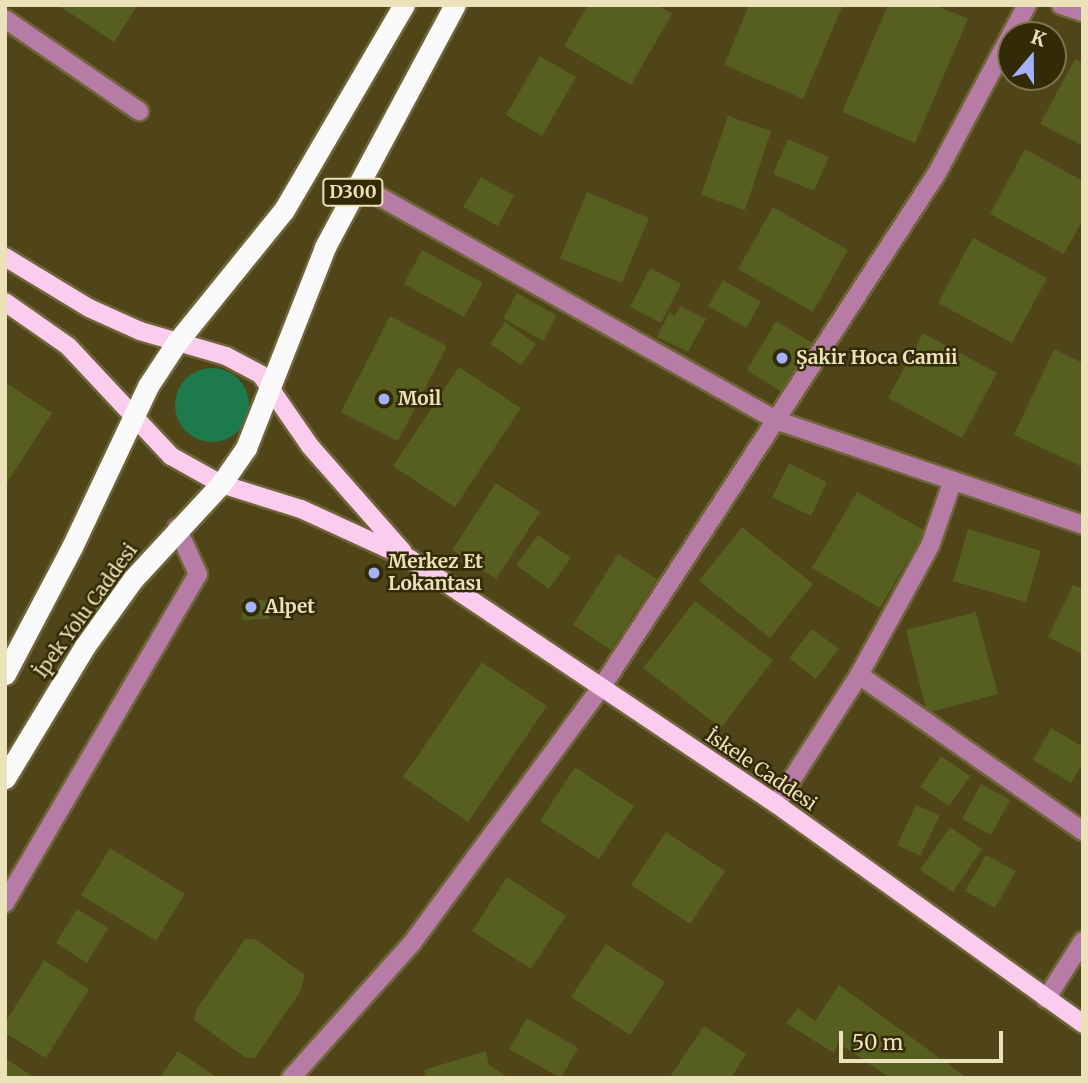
<!DOCTYPE html>
<meta charset="utf-8">
<style>
body{margin:0}
#map{position:relative;width:1088px;height:1083px;overflow:hidden;background:#4f4518;font-family:Merriweather,serif}
div>[style]{position:absolute}
[style*='--x']{left:calc(var(--x)*1px);top:calc(var(--y)*1px);width:calc(var(--w)*1px);rotate:calc(var(--a)*1deg)}
.green>*{inset:0;background:#1d7a4c}
.round{border-radius:50%}
.building>*{inset:0;background:#565e20}
.roads{filter:drop-shadow(2px 0 #6e6438) drop-shadow(-2px 0 #6e6438) drop-shadow(0 2px #6e6438) drop-shadow(0 -2px #6e6438)}
.minor>*{height:18px;margin:-9px;padding:0 9px;transform-origin:9px;border-radius:9px;background:#b67ca6}
.major>*{height:18px;margin:-9px;padding:0 9px;transform-origin:9px;border-radius:9px;background:#fcccee}
.highway>*{height:21px;margin:-10.5px;padding:0 10.5px;transform-origin:10.5px;border-radius:10.5px;background:#fafafa}
.dots>*{width:19px;height:19px;translate:-50% -50%;box-sizing:border-box;border:4px solid #332b07;border-radius:50%}
span{translate:-50% -50%;white-space:nowrap;text-align:center;line-height:1.15;-webkit-text-stroke:5px #332b07;paint-order:stroke}
.shield-label span{padding:2px 5px;background:#332b07;border:2px solid;border-radius:5px;-webkit-text-stroke-width:0}
.shield-label{font-size:18px;color:#ebe2ba;font-weight:700}
.poi-label{font-size:19px;color:#ebe2ba;font-weight:700}
.left{translate:0 -50%;text-align:left}
.street-label{font-size:19px;color:#ebe2ba}
.frame{position:absolute;inset:0;border:7px solid #ebe2ba;pointer-events:none}
.north{position:absolute;left:997px;top:21px;width:70px;height:70px;box-sizing:border-box;background:#332b07;border:2px solid #7d744f;border-radius:50%;rotate:20deg;font-size:19px;font-weight:700;line-height:28px;text-align:center;color:#ebe2ba}
.north::after{content:'';display:block;margin:auto;width:24px;height:32px;background:#a5b1fc;clip-path:polygon(50% 0,100% 100%,50% 72%,0 100%)}
.scale{position:absolute;left:839px;top:1031px;width:164px;height:32px;box-sizing:border-box;border:4px solid #ebe2ba;border-top:0;padding-left:9px;font-size:21px;line-height:24px;white-space:nowrap;color:#ebe2ba;-webkit-text-stroke:5px #332b07;paint-order:stroke}
</style>
<div id="map">
<div class="green">
<i class="round" style="left:175px;top:368px;width:74px;height:74px"></i>
</div>
<div class="building">
<i style="clip-path:polygon(58px 5px,138px 5px,114px 42px)"></i>
<i style="clip-path:polygon(588px 5px,658px 5px,672px 14px,631px 85px,564px 46px)"></i>
<i style="clip-path:polygon(749px 5px,843px 5px,803px 99px,724px 65px)"></i>
<i style="clip-path:polygon(888px 5px,935px 5px,968px 19px,915px 143px,842px 112px)"></i>
<i style="clip-path:polygon(540px 56px,576px 77px,542px 136px,506px 115px)"></i>
<i style="clip-path:polygon(1075px 59px,1083px 63px,1083px 146px,1040px 124px)"></i>
<i style="clip-path:polygon(728px 116px,771px 131px,745px 210px,701px 195px)"></i>
<i style="clip-path:polygon(788px 139px,829px 157px,814px 191px,773px 174px)"></i>
<i style="clip-path:polygon(1025px 149px,1083px 181px,1083px 220px,1064px 254px,990px 214px)"></i>
<i style="clip-path:polygon(481px 177px,514px 196px,498px 226px,463px 207px)"></i>
<i style="clip-path:polygon(587px 192px,649px 218px,622px 283px,560px 258px)"></i>
<i style="clip-path:polygon(773px 207px,848px 250px,813px 312px,738px 269px)"></i>
<i style="clip-path:polygon(973px 238px,1047px 278px,1012px 343px,938px 303px)"></i>
<i style="clip-path:polygon(422px 250px,483px 283px,464px 317px,404px 284px)"></i>
<i style="clip-path:polygon(650px 268px,681px 284px,661px 323px,630px 307px)"></i>
<i style="clip-path:polygon(723px 280px,761px 302px,746px 328px,708px 306px)"></i>
<i style="clip-path:polygon(517px 293px,557px 316px,543px 341px,503px 318px)"></i>
<i style="clip-path:polygon(680px 306px,706px 319px,688px 352px,657px 337px,669px 313px,675px 316px)"></i>
<i style="clip-path:polygon(390px 316px,447px 346px,398px 441px,341px 412px)"></i>
<i style="clip-path:polygon(776px 321px,817px 346px,787px 395px,747px 370px)"></i>
<i style="clip-path:polygon(505px 322px,536px 344px,521px 365px,490px 344px)"></i>
<i style="clip-path:polygon(923px 333px,997px 373px,962px 438px,888px 398px)"></i>
<i style="clip-path:polygon(1054px 349px,1083px 363px,1083px 467px,1014px 435px)"></i>
<i style="clip-path:polygon(459px 367px,521px 408px,455px 507px,393px 466px)"></i>
<i style="clip-path:polygon(5px 382px,52px 413px,5px 486px)"></i>
<i style="clip-path:polygon(789px 463px,827px 482px,811px 516px,772px 497px)"></i>
<i style="clip-path:polygon(496px 483px,540px 512px,496px 579px,452px 550px)"></i>
<i style="clip-path:polygon(857px 492px,925px 531px,880px 608px,812px 568px)"></i>
<i style="clip-path:polygon(742px 527px,813px 584px,770px 638px,699px 581px)"></i>
<i style="clip-path:polygon(968px 529px,1041px 551px,1026px 602px,953px 581px)"></i>
<i style="clip-path:polygon(538px 535px,571px 558px,549px 589px,516px 565px)"></i>
<i style="clip-path:polygon(618px 554px,657px 579px,611px 650px,573px 625px)"></i>
<i style="clip-path:polygon(1073px 585px,1083px 589px,1083px 655px,1048px 637px)"></i>
<i style="clip-path:polygon(242px 600px,269px 600px,269px 619px,242px 620px)"></i>
<i style="clip-path:polygon(695px 601px,773px 660px,721px 728px,643px 668px)"></i>
<i style="clip-path:polygon(976px 612px,998px 694px,927px 713px,906px 630px)"></i>
<i style="clip-path:polygon(812px 629px,839px 649px,816px 679px,789px 658px)"></i>
<i style="clip-path:polygon(482px 662px,547px 706px,468px 822px,403px 777px)"></i>
<i style="clip-path:polygon(1051px 728px,1083px 747px,1083px 763px,1071px 783px,1033px 760px)"></i>
<i style="clip-path:polygon(941px 756px,970px 776px,949px 806px,920px 787px)"></i>
<i style="clip-path:polygon(575px 767px,634px 806px,599px 859px,540px 821px)"></i>
<i style="clip-path:polygon(981px 784px,1010px 800px,991px 835px,962px 819px)"></i>
<i style="clip-path:polygon(916px 805px,940px 815px,920px 856px,897px 845px)"></i>
<i style="clip-path:polygon(950px 827px,982px 849px,953px 892px,920px 870px)"></i>
<i style="clip-path:polygon(666px 832px,725px 871px,690px 924px,631px 885px)"></i>
<i style="clip-path:polygon(110px 848px,185px 894px,156px 941px,81px 895px)"></i>
<i style="clip-path:polygon(986px 855px,1016px 871px,995px 908px,965px 891px)"></i>
<i style="clip-path:polygon(507px 877px,566px 916px,531px 969px,472px 931px)"></i>
<i style="clip-path:polygon(77px 909px,108px 928px,87px 963px,56px 943px)"></i>
<i style="clip-path:polygon(245px 939px,255px 939px,305px 975px,300px 992px,255px 1058px,246px 1058px,194px 1020px,196px 1010px)"></i>
<i style="clip-path:polygon(606px 944px,665px 982px,630px 1035px,571px 997px)"></i>
<i style="clip-path:polygon(44px 960px,89px 989px,46px 1058px,5px 1033px,5px 1023px)"></i>
<i style="clip-path:polygon(839px 985px,967px 1078px,890px 1078px,838px 1043px,834px 1053px,786px 1023px,798px 1008px,815px 1021px)"></i>
<i style="clip-path:polygon(527px 1018px,578px 1048px,561px 1078px,509px 1049px)"></i>
<i style="clip-path:polygon(704px 1026px,746px 1054px,731px 1078px,669px 1078px)"></i>
<i style="clip-path:polygon(178px 1051px,218px 1078px,160px 1078px)"></i>
<i style="clip-path:polygon(486px 1051px,489px 1065px,509px 1078px,426px 1078px,424px 1070px)"></i>
<i style="clip-path:polygon(5px 1058px,35px 1078px,5px 1078px)"></i>
</div>
<div class="roads">
<div class="minor">
<i style="--x:1061;--y:5;--w:23;--a:18"></i>
<i style="--x:5;--y:19;--w:163;--a:34.5"></i>
<i style="--x:1011;--y:35;--w:34;--a:-62"></i>
<i style="--x:357;--y:184;--w:483;--a:29.4"></i>
<i style="--x:778;--y:421;--w:322;--a:18.8"></i>
<i style="--x:859;--y:675;--w:273;--a:34.9"></i>
<i style="--x:776;--y:804;--w:153;--a:-57.2"></i>
<i style="--x:859;--y:675;--w:147;--a:-61.2"></i>
<i style="--x:930;--y:546;--w:67;--a:-70.8"></i>
<i style="--x:5;--y:903;--w:381;--a:-59.6"></i>
<i style="--x:198;--y:574;--w:51;--a:-114.5"></i>
<i style="--x:1046;--y:999;--w:69;--a:-57.5"></i>
<i style="--x:291;--y:1078;--w:181;--a:-48.1"></i>
<i style="--x:412;--y:943;--w:317;--a:-53.5"></i>
<i style="--x:601;--y:688;--w:615;--a:-56.88"></i>
<i style="--x:937;--y:173;--w:157;--a:-61.8"></i>
</div>
<div class="major">
<i style="--x:5;--y:257;--w:98;--a:31.3"></i>
<i style="--x:89;--y:308;--w:56;--a:24.3"></i>
<i style="--x:140;--y:331;--w:90;--a:16.2"></i>
<i style="--x:226;--y:356;--w:40;--a:28"></i>
<i style="--x:261;--y:375;--w:86;--a:55.4"></i>
<i style="--x:310;--y:446;--w:141;--a:48.7"></i>
<i style="--x:5;--y:302;--w:77;--a:34.9"></i>
<i style="--x:68;--y:346;--w:151;--a:46.9"></i>
<i style="--x:171;--y:456;--w:57;--a:29.2"></i>
<i style="--x:221;--y:484;--w:84;--a:17.4"></i>
<i style="--x:301;--y:509;--w:120;--a:24.6"></i>
<i style="--x:410;--y:559;--w:440;--a:33.8"></i>
<i style="--x:776;--y:804;--w:378;--a:35.6"></i>
</div>
<div class="highway">
<i style="--x:5;--y:674;--w:144;--a:-62.2"></i>
<i style="--x:72;--y:547;--w:178;--a:-64.7"></i>
<i style="--x:148;--y:386;--w:53;--a:-56.6"></i>
<i style="--x:177;--y:342;--w:170;--a:-51"></i>
<i style="--x:284;--y:210;--w:238;--a:-59.7"></i>
<i style="--x:5;--y:778;--w:154;--a:-58.8"></i>
<i style="--x:85;--y:646;--w:82;--a:-54.4"></i>
<i style="--x:133;--y:579;--w:129;--a:-47.2"></i>
<i style="--x:221;--y:484;--w:44;--a:-55.2"></i>
<i style="--x:246;--y:448;--w:216;--a:-68.5"></i>
<i style="--x:325;--y:247;--w:275;--a:-61.8"></i>
</div>
</div>
<div class="dots">
<i style="left:782px;top:358px;background:#a5b1fc"></i>
<i style="left:384px;top:399px;background:#a5b1fc"></i>
<i style="left:374px;top:573px;background:#a5b1fc"></i>
<i style="left:251px;top:607px;background:#a5b1fc"></i>
</div>
<div class="shield-label">
<span style="left:353px;top:192px">D300</span>
</div>
<div class="poi-label">
<span class="left" style="left:796px;top:358px">Şakir Hoca Camii</span>
<span class="left" style="left:398px;top:399px">Moil</span>
<span class="left" style="left:388px;top:573px">Merkez Et<br>Lokantası</span>
<span class="left" style="left:265px;top:607px">Alpet</span>
</div>
<div class="street-label">
<span style="left:86px;top:611px;rotate:-54deg">İpek Yolu Caddesi</span>
<span style="left:761px;top:770px;rotate:34deg">İskele Caddesi</span>
</div>
<div class="frame"></div>
<div class="north">K</div>
<div class="scale">50 m</div>
</div>
